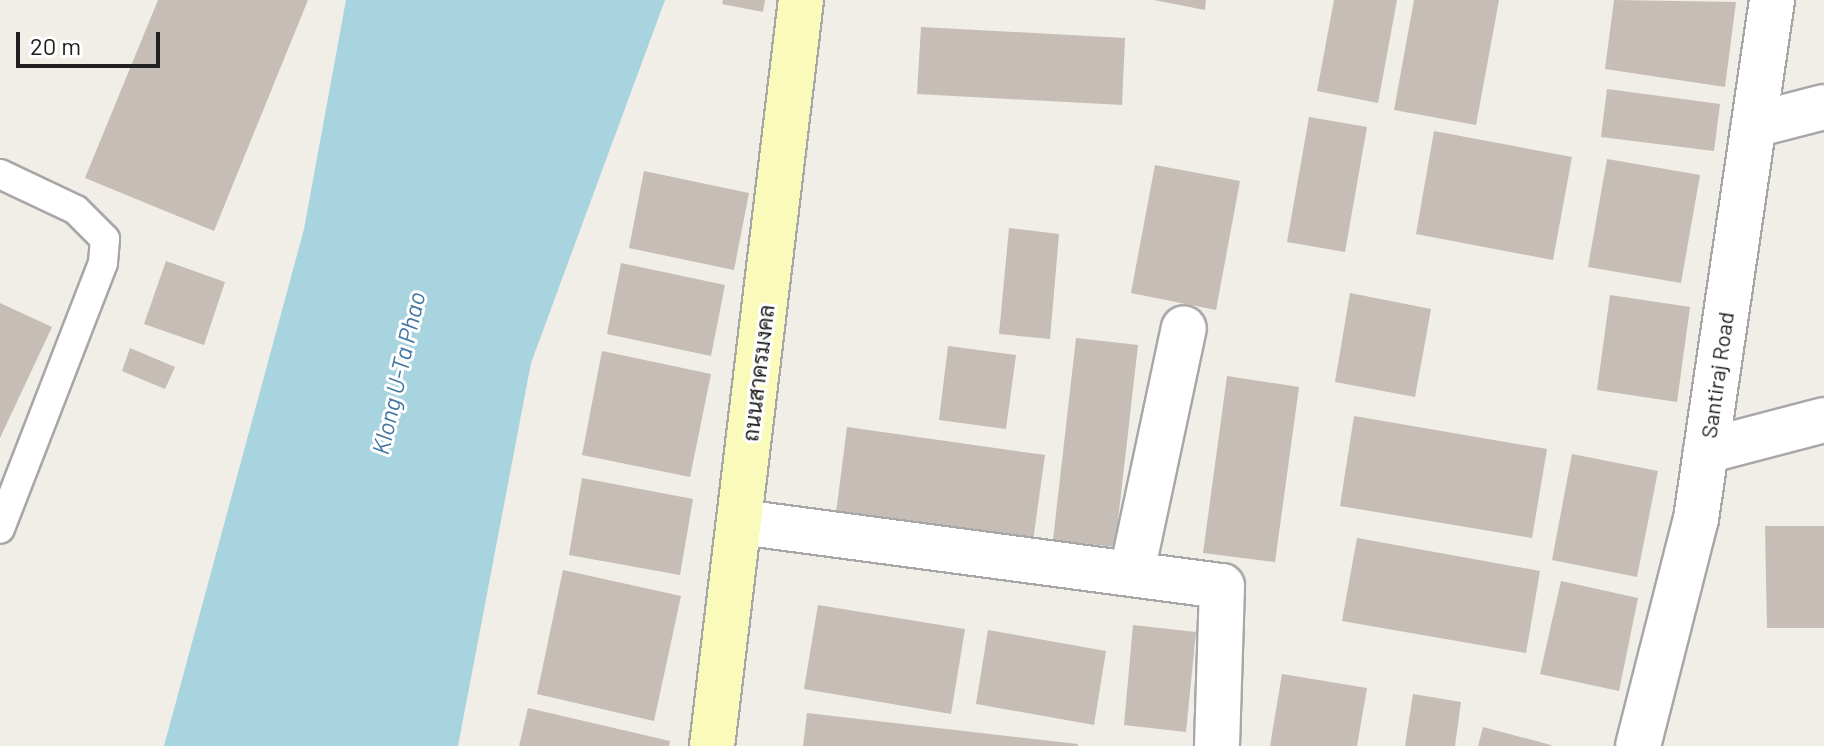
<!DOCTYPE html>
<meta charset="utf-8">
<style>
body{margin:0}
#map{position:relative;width:1824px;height:746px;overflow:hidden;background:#f1ede7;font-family:Barlow,Sarabun,sans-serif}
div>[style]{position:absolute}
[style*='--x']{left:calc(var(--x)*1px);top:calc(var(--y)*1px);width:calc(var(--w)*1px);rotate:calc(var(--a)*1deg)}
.water>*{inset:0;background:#a7d4df}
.building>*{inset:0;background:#c6bdb6}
.roads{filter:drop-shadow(2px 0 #a7a7a7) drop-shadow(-2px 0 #a7a7a7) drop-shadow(0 2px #a7a7a7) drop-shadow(0 -2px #a7a7a7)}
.lane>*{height:28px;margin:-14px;padding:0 14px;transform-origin:14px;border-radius:14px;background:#fff}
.street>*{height:44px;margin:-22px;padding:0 22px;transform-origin:22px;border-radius:22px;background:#fff}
.secondary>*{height:44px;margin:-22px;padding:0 22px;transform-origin:22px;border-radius:22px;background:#fafbbb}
span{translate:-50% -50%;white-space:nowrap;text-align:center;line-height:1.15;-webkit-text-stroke:6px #fff;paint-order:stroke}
.street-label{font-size:22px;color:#202020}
.water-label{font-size:24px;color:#4377a3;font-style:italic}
.scale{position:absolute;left:16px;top:32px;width:144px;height:36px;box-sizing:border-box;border:4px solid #202020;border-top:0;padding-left:10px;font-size:24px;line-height:28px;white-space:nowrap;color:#202020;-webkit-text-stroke:6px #fff;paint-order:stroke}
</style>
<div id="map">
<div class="water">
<i style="clip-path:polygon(346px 0,665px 0,531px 363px,458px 746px,164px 746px,304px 229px)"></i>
</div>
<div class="building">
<i style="clip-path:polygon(158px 0,308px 0,214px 231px,85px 178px)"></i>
<i style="clip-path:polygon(723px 0,765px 0,763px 12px,722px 4px)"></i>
<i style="clip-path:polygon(1154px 0,1206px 0,1205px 10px)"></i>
<i style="clip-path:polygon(1334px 0,1397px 0,1378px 103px,1317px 91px)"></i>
<i style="clip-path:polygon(1414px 0,1499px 0,1476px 125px,1394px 110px)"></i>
<i style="clip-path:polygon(1614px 0,1736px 2px,1725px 87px,1605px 69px)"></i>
<i style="clip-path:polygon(921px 27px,1125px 38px,1122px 105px,917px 94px)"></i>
<i style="clip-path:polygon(1607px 89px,1720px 104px,1714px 151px,1601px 137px)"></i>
<i style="clip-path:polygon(1309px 117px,1367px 127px,1345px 252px,1287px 242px)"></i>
<i style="clip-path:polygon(1434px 131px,1572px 157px,1553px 260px,1416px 234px)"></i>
<i style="clip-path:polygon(1607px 159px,1700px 175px,1681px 283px,1588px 267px)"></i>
<i style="clip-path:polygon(1155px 165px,1240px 181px,1216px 310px,1131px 293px)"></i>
<i style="clip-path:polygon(644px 171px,749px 193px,734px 270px,629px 248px)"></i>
<i style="clip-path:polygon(1009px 228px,1059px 234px,1050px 339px,999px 334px)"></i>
<i style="clip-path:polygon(166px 261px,225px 282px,204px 345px,144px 324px)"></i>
<i style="clip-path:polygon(621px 263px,725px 285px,711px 356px,607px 334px)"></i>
<i style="clip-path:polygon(1350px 293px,1431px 309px,1415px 397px,1335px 382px)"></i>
<i style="clip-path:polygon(1610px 295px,1690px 307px,1677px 402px,1597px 390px)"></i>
<i style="clip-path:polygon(0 303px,52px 327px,0 438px)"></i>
<i style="clip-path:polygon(1076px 338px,1138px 345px,1115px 547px,1053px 540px)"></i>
<i style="clip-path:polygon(948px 346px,1016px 355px,1006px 429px,939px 420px)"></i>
<i style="clip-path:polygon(130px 348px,175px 367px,165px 389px,122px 371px)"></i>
<i style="clip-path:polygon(602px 351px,711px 374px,690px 477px,582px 455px)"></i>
<i style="clip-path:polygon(1227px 376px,1299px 387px,1275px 562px,1203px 553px)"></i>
<i style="clip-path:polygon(1354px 416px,1547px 449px,1532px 538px,1340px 506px)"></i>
<i style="clip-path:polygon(847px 427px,1045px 455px,1033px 541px,836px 513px)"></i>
<i style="clip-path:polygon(1572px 454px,1658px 471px,1637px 577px,1552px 560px)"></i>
<i style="clip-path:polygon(582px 478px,693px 499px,680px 575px,569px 555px)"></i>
<i style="clip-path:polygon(1765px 526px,1824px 526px,1824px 628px,1767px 628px)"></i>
<i style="clip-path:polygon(1357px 538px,1540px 571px,1526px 653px,1342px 621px)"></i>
<i style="clip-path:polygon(563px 570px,681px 596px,654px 721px,537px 694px)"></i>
<i style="clip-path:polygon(1561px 581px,1638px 598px,1619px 691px,1540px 674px)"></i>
<i style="clip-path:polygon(818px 605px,965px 629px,951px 714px,804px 689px)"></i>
<i style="clip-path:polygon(1133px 625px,1196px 632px,1186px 732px,1124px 725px)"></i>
<i style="clip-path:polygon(988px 630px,1106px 651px,1094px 725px,976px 704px)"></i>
<i style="clip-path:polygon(1282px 674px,1367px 688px,1357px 746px,1270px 746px)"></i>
<i style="clip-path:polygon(1413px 694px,1461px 702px,1455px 746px,1405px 746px)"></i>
<i style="clip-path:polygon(528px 708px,670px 741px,669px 746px,519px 746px)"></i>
<i style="clip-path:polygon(807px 713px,1078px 744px,1078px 746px,803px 746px)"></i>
<i style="clip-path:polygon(1483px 727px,1551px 745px,1551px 746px,1478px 746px)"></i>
</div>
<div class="roads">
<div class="lane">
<i style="--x:0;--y:174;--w:84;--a:25.3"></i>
<i style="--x:76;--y:210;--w:41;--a:45"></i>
<i style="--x:105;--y:239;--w:24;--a:95"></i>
<i style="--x:103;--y:263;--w:285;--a:111.2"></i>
</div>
<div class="street">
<i style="--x:1754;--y:125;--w:72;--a:-14.4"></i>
<i style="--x:1706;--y:451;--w:122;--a:-14.7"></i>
<i style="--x:741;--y:522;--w:485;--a:7.6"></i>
<i style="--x:1222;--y:586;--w:160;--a:91.8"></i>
<i style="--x:1132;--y:572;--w:249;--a:-78"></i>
<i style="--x:1638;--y:746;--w:234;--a:-75.7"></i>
<i style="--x:1696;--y:519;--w:525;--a:-81.67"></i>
</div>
<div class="secondary">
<i style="--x:712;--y:746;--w:751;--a:-83.2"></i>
</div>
</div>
<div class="street-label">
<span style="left:758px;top:373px;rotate:-83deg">ถนนสาครมงคล</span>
<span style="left:1717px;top:375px;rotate:-82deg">Santiraj Road</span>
</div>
<div class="water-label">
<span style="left:398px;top:373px;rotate:-77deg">Klong U-Ta Phao</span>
</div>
<div class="scale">20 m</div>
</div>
